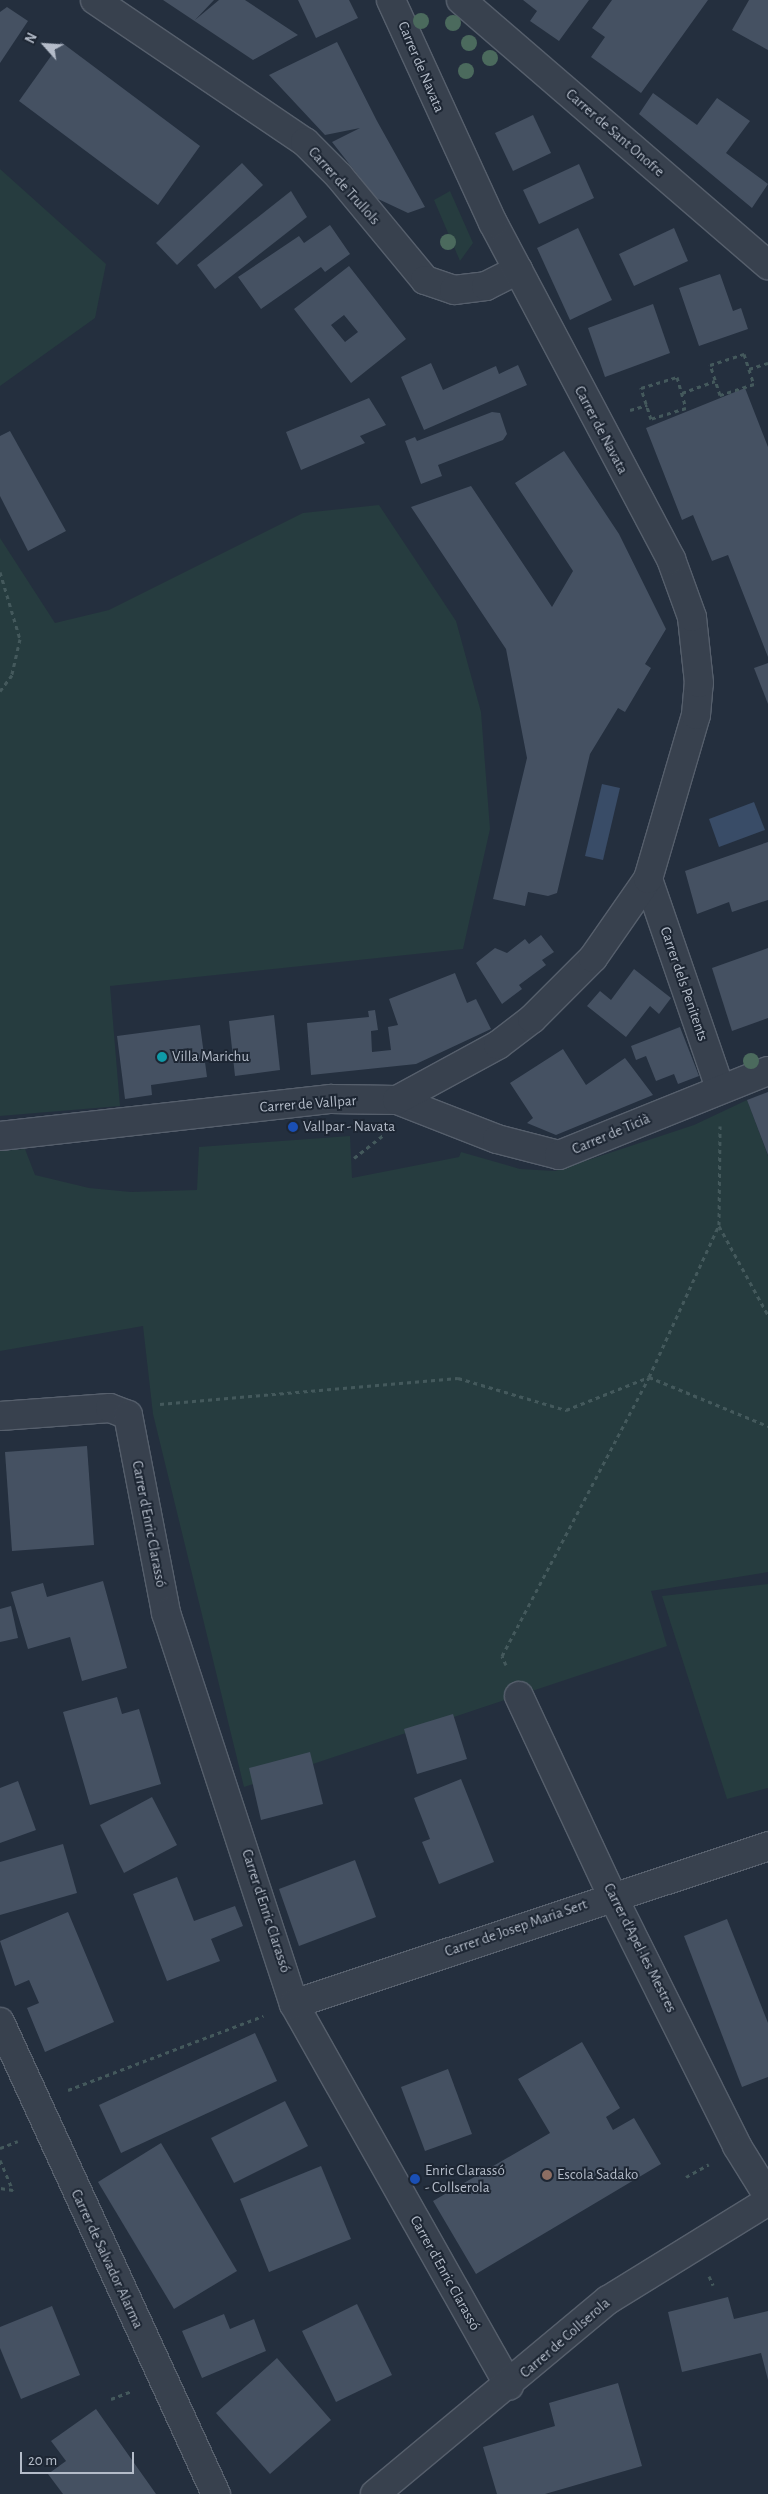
<!DOCTYPE html>
<meta charset="utf-8">
<style>
body{margin:0}
#map{position:relative;width:768px;height:2494px;overflow:hidden;background:#242f3e;font-family:"Alegreya Sans",sans-serif}
div>[style]{position:absolute}
[style*='--x']{left:calc(var(--x)*1px);top:calc(var(--y)*1px);width:calc(var(--w)*1px);rotate:calc(var(--a)*1deg)}
.green>*{inset:0;background:#263c3f}
.water>*{inset:0;background:#394c67}
.building>*{inset:0;background:#455162}
.path>*{height:3px;margin-top:-1.5px;transform-origin:0;background:repeating-linear-gradient(90deg,#44595c 0 4px,transparent 0 8px)}
.roads{filter:drop-shadow(1px 0 #565f6c) drop-shadow(-1px 0 #565f6c) drop-shadow(0 1px #565f6c) drop-shadow(0 -1px #565f6c)}
.street>*{height:28px;margin:-14px;padding:0 14px;transform-origin:14px;border-radius:14px;background:#38414e}
.trees>*{width:16px;height:16px;margin:-8px;border-radius:50%;background:#4b6a5d}
.dots>*{width:14px;height:14px;translate:-50% -50%;box-sizing:border-box;border:2px solid #1d2633;border-radius:50%}
span{translate:-50% -50%;white-space:nowrap;text-align:center;line-height:1.15;-webkit-text-stroke:4px #1d2633;paint-order:stroke}
.street-label{font-size:15px;color:#b4bcc9}
.poi-label{font-size:15px;color:#b4bcc9}
.left{translate:0 -50%;text-align:left}
.north{position:absolute;left:20px;top:20px;width:50px;height:50px;-webkit-text-stroke:4px #1d2633;paint-order:stroke;rotate:296deg;font-size:14px;font-weight:700;line-height:20px;text-align:center;color:#b4bcc9}
.north::after{content:'';display:block;margin:auto;width:18px;height:22px;background:#b4bcc9;clip-path:polygon(50% 0,100% 100%,50% 72%,0 100%)}
.scale{position:absolute;left:20px;top:2452px;width:114px;height:22px;box-sizing:border-box;border:2px solid #b4bcc9;border-top:0;padding-left:6px;font-size:15px;line-height:18px;white-space:nowrap;color:#b4bcc9;-webkit-text-stroke:4px #1d2633;paint-order:stroke}
</style>
<div id="map">
<div class="green">
<i style="clip-path:polygon(0 169px,106px 264px,95px 318px,0 386px)"></i>
<i style="clip-path:polygon(450px 191px,473px 243px,460px 261px,434px 200px)"></i>
<i style="clip-path:polygon(379px 505px,456px 621px,481px 712px,490px 829px,463px 949px,110px 986px,120px 1106px,0 1116px,0 538px,55px 623px,109px 610px,303px 513px)"></i>
<i style="clip-path:polygon(747px 1100px,768px 1156px,768px 1572px,651px 1591px,667px 1646px,244px 1787px,153px 1414px,143px 1326px,0 1351px,0 1151px,25px 1149px,35px 1175px,89px 1188px,131px 1192px,197px 1190px,199px 1147px,350px 1136px,352px 1178px,459px 1157px,461px 1152px,520px 1169px,555px 1171px,694px 1125px)"></i>
<i style="clip-path:polygon(768px 1584px,768px 1788px,727px 1799px,662px 1596px)"></i>
</div>
<div class="water">
<i style="clip-path:polygon(602px 784px,620px 788px,603px 860px,585px 856px)"></i>
<i style="clip-path:polygon(754px 802px,765px 830px,719px 847px,709px 819px)"></i>
</div>
<div class="building">
<i style="clip-path:polygon(163px 0,214px 0,195px 20px,219px 0,245px 0,298px 35px,253px 60px)"></i>
<i style="clip-path:polygon(298px 0,349px 0,358px 18px,316px 38px)"></i>
<i style="clip-path:polygon(523px 0,589px 0,559px 41px,530px 21px,537px 11px)"></i>
<i style="clip-path:polygon(612px 0,708px 0,641px 93px,591px 57px,605px 37px,592px 28px)"></i>
<i style="clip-path:polygon(749px 0,768px 0,768px 50px,732px 30px)"></i>
<i style="clip-path:polygon(7px 7px,28px 21px,0 63px,0 12px)"></i>
<i style="clip-path:polygon(61px 42px,200px 146px,158px 205px,19px 101px)"></i>
<i style="clip-path:polygon(337px 42px,377px 121px,425px 207px,408px 213px,376px 198px,332px 142px,360px 128px,325px 135px,269px 75px)"></i>
<i style="clip-path:polygon(653px 93px,697px 125px,717px 98px,750px 121px,726px 153px,768px 184px,752px 208px,639px 114px)"></i>
<i style="clip-path:polygon(533px 115px,551px 153px,513px 171px,495px 133px)"></i>
<i style="clip-path:polygon(242px 163px,263px 185px,177px 265px,156px 243px)"></i>
<i style="clip-path:polygon(579px 164px,594px 198px,539px 224px,523px 190px)"></i>
<i style="clip-path:polygon(291px 191px,307px 217px,215px 289px,197px 265px)"></i>
<i style="clip-path:polygon(330px 225px,350px 254px,325px 272px,321px 267px,261px 309px,238px 277px,299px 236px,304px 243px)"></i>
<i style="clip-path:polygon(578px 228px,612px 300px,570px 320px,537px 248px)"></i>
<i style="clip-path:polygon(674px 228px,688px 261px,634px 286px,619px 254px)"></i>
<i style="clip-path:polygon(evenodd,349px 266px,406px 339px,351px 383px,294px 309px,349px 266px,344px 315px,358px 332px,345px 342px,331px 325px,344px 315px)"></i>
<i style="clip-path:polygon(720px 274px,733px 311px,741px 308px,748px 329px,699px 346px,679px 288px)"></i>
<i style="clip-path:polygon(653px 304px,670px 353px,605px 377px,588px 328px)"></i>
<i style="clip-path:polygon(431px 363px,443px 390px,496px 366px,499px 374px,518px 365px,527px 385px,424px 430px,401px 377px)"></i>
<i style="clip-path:polygon(745px 388px,768px 447px,768px 657px,728px 555px,712px 561px,693px 515px,682px 520px,646px 428px)"></i>
<i style="clip-path:polygon(369px 398px,386px 425px,360px 436px,365px 443px,301px 470px,286px 432px)"></i>
<i style="clip-path:polygon(492px 412px,500px 413px,507px 434px,503px 440px,438px 465px,442px 476px,421px 484px,405px 441px,415px 437px,417px 441px)"></i>
<i style="clip-path:polygon(10px 431px,66px 531px,28px 551px,0 496px,0 436px)"></i>
<i style="clip-path:polygon(564px 451px,619px 534px,666px 629px,645px 664px,651px 668px,625px 712px,618px 708px,590px 754px,557px 893px,548px 896px,528px 892px,525px 906px,493px 899px,527px 758px,506px 649px,411px 507px,471px 486px,552px 607px,573px 571px,515px 483px)"></i>
<i style="clip-path:polygon(768px 663px,768px 704px,754px 668px)"></i>
<i style="clip-path:polygon(768px 842px,768px 900px,732px 912px,729px 902px,697px 914px,685px 871px)"></i>
<i style="clip-path:polygon(541px 935px,554px 952px,542px 960px,546px 965px,519px 985px,522px 989px,502px 1004px,476px 963px,495px 948px,507px 953px,525px 939px,529px 944px)"></i>
<i style="clip-path:polygon(768px 948px,768px 1018px,732px 1031px,712px 968px)"></i>
<i style="clip-path:polygon(634px 969px,671px 998px,659px 1014px,650px 1006px,626px 1037px,587px 1006px,600px 991px,611px 1000px)"></i>
<i style="clip-path:polygon(455px 973px,467px 1003px,476px 999px,491px 1029px,416px 1064px,311px 1075px,307px 1023px,369px 1017px,368px 1011px,375px 1010px,378px 1030px,371px 1031px,372px 1052px,391px 1050px,388px 1027px,398px 1025px,389px 999px)"></i>
<i style="clip-path:polygon(274px 1015px,280px 1070px,235px 1076px,229px 1021px)"></i>
<i style="clip-path:polygon(200px 1025px,207px 1077px,151px 1085px,152px 1095px,125px 1099px,117px 1036px)"></i>
<i style="clip-path:polygon(680px 1027px,699px 1076px,678px 1084px,674px 1074px,656px 1081px,646px 1056px,636px 1060px,631px 1046px)"></i>
<i style="clip-path:polygon(563px 1049px,586px 1085px,625px 1058px,653px 1095px,556px 1135px,527px 1123px,533px 1118px,510px 1083px)"></i>
<i style="clip-path:polygon(768px 1092px,768px 1155px,747px 1100px)"></i>
<i style="clip-path:polygon(87px 1446px,94px 1545px,12px 1551px,5px 1452px)"></i>
<i style="clip-path:polygon(103px 1581px,127px 1668px,82px 1681px,70px 1637px,28px 1649px,11px 1592px,43px 1583px,47px 1597px)"></i>
<i style="clip-path:polygon(11px 1606px,18px 1638px,0 1642px,0 1609px)"></i>
<i style="clip-path:polygon(117px 1697px,122px 1714px,139px 1709px,161px 1784px,90px 1805px,63px 1712px)"></i>
<i style="clip-path:polygon(453px 1714px,467px 1759px,417px 1774px,404px 1729px)"></i>
<i style="clip-path:polygon(310px 1752px,323px 1804px,261px 1820px,249px 1768px)"></i>
<i style="clip-path:polygon(461px 1779px,494px 1862px,439px 1884px,422px 1842px,430px 1839px,414px 1798px)"></i>
<i style="clip-path:polygon(18px 1781px,36px 1830px,0 1843px,0 1788px)"></i>
<i style="clip-path:polygon(152px 1797px,177px 1845px,124px 1873px,100px 1825px)"></i>
<i style="clip-path:polygon(63px 1844px,77px 1893px,0 1915px,0 1862px)"></i>
<i style="clip-path:polygon(355px 1860px,376px 1917px,299px 1946px,279px 1889px)"></i>
<i style="clip-path:polygon(177px 1877px,194px 1921px,235px 1906px,243px 1926px,211px 1939px,220px 1961px,167px 1981px,133px 1894px)"></i>
<i style="clip-path:polygon(68px 1912px,114px 2022px,45px 2052px,27px 2008px,39px 2003px,29px 1980px,15px 1986px,0 1941px)"></i>
<i style="clip-path:polygon(727px 1919px,768px 2023px,768px 2077px,742px 2087px,684px 1936px)"></i>
<i style="clip-path:polygon(255px 2033px,277px 2081px,121px 2153px,99px 2105px)"></i>
<i style="clip-path:polygon(582px 2042px,620px 2108px,606px 2117px,613px 2130px,634px 2118px,661px 2164px,476px 2274px,433px 2201px,550px 2133px,518px 2079px)"></i>
<i style="clip-path:polygon(448px 2069px,472px 2134px,425px 2151px,401px 2087px)"></i>
<i style="clip-path:polygon(285px 2101px,308px 2146px,234px 2183px,211px 2138px)"></i>
<i style="clip-path:polygon(161px 2143px,237px 2271px,174px 2309px,98px 2182px)"></i>
<i style="clip-path:polygon(321px 2166px,351px 2239px,269px 2272px,240px 2199px)"></i>
<i style="clip-path:polygon(728px 2297px,734px 2319px,768px 2311px,768px 2380px,761px 2353px,682px 2372px,668px 2312px)"></i>
<i style="clip-path:polygon(357px 2304px,392px 2375px,336px 2402px,302px 2331px)"></i>
<i style="clip-path:polygon(52px 2306px,80px 2375px,21px 2399px,0 2348px,0 2327px)"></i>
<i style="clip-path:polygon(224px 2314px,230px 2329px,254px 2319px,266px 2351px,202px 2378px,182px 2331px)"></i>
<i style="clip-path:polygon(277px 2358px,331px 2420px,270px 2474px,216px 2413px)"></i>
<i style="clip-path:polygon(618px 2383px,642px 2466px,545px 2494px,497px 2494px,483px 2447px,555px 2426px,549px 2403px)"></i>
<i style="clip-path:polygon(96px 2409px,156px 2494px,63px 2494px,48px 2474px,66px 2461px,51px 2441px)"></i>
</div>
<div class="path">
<i style="--x:744;--y:354;--w:32;--a:72"></i>
<i style="--x:754;--y:384;--w:36;--a:162"></i>
<i style="--x:720;--y:395;--w:32;--a:-108"></i>
<i style="--x:710;--y:365;--w:36;--a:-18"></i>
<i style="--x:749;--y:369;--w:20;--a:-18"></i>
<i style="--x:677;--y:377;--w:32;--a:74"></i>
<i style="--x:686;--y:408;--w:37;--a:163"></i>
<i style="--x:651;--y:419;--w:33;--a:-108"></i>
<i style="--x:641;--y:388;--w:38;--a:-17"></i>
<i style="--x:682;--y:393;--w:35;--a:-20"></i>
<i style="--x:630;--y:410;--w:18;--a:-16"></i>
<i style="--x:0;--y:572;--w:70;--a:73.4"></i>
<i style="--x:20;--y:639;--w:37;--a:103"></i>
<i style="--x:12;--y:675;--w:20;--a:127"></i>
<i style="--x:354;--y:1158;--w:39;--a:-38"></i>
<i style="--x:719;--y:1226;--w:102;--a:61.2"></i>
<i style="--x:160;--y:1404;--w:299;--a:-5"></i>
<i style="--x:458;--y:1378;--w:113;--a:16.5"></i>
<i style="--x:566;--y:1410;--w:89;--a:-21.7"></i>
<i style="--x:649;--y:1377;--w:129;--a:22.4"></i>
<i style="--x:506;--y:1665;--w:10;--a:-114"></i>
<i style="--x:502;--y:1656;--w:315;--a:-62.2"></i>
<i style="--x:649;--y:1377;--w:167;--a:-65.3"></i>
<i style="--x:719;--y:1225;--w:99;--a:-89.4"></i>
<i style="--x:68;--y:2090;--w:209;--a:-20.8"></i>
<i style="--x:0;--y:2148;--w:19;--a:-21"></i>
<i style="--x:0;--y:2160;--w:33;--a:67"></i>
<i style="--x:13;--y:2190;--w:13;--a:-171"></i>
<i style="--x:686;--y:2177;--w:26;--a:-29"></i>
<i style="--x:709;--y:2276;--w:10;--a:66"></i>
<i style="--x:111;--y:2399;--w:22;--a:-21"></i>
</div>
<div class="roads">
<div class="street">
<i style="--x:95;--y:0;--w:254;--a:34.1"></i>
<i style="--x:305;--y:142;--w:48;--a:45"></i>
<i style="--x:339;--y:176;--w:135;--a:50.4"></i>
<i style="--x:425;--y:280;--w:31;--a:19"></i>
<i style="--x:454;--y:290;--w:32;--a:-7"></i>
<i style="--x:486;--y:286;--w:36;--a:-27"></i>
<i style="--x:461;--y:0;--w:406;--a:40.8"></i>
<i style="--x:648;--y:879;--w:221;--a:71"></i>
<i style="--x:397;--y:1100;--w:107;--a:21.3"></i>
<i style="--x:497;--y:1139;--w:64;--a:14.5"></i>
<i style="--x:559;--y:1155;--w:225;--a:-21.9"></i>
<i style="--x:0;--y:1136;--w:333;--a:-6.4"></i>
<i style="--x:331;--y:1099;--w:66;--a:0.9"></i>
<i style="--x:397;--y:1100;--w:115;--a:-28.6"></i>
<i style="--x:498;--y:1045;--w:43;--a:-37.4"></i>
<i style="--x:532;--y:1019;--w:86;--a:-45"></i>
<i style="--x:593;--y:958;--w:96;--a:-55.2"></i>
<i style="--x:648;--y:879;--w:171;--a:-73.7"></i>
<i style="--x:696;--y:715;--w:32;--a:-85"></i>
<i style="--x:699;--y:683;--w:66;--a:-96.1"></i>
<i style="--x:692;--y:617;--w:62;--a:-109.9"></i>
<i style="--x:671;--y:559;--w:380;--a:-117.9"></i>
<i style="--x:493;--y:223;--w:245;--a:-114.6"></i>
<i style="--x:0;--y:1416;--w:110;--a:-4.2"></i>
<i style="--x:110;--y:1408;--w:19;--a:21"></i>
<i style="--x:128;--y:1415;--w:202;--a:79.1"></i>
<i style="--x:166;--y:1613;--w:411;--a:71.9"></i>
<i style="--x:294;--y:2004;--w:438;--a:60.6"></i>
<i style="--x:519;--y:1696;--w:220;--a:65"></i>
<i style="--x:612;--y:1895;--w:280;--a:63.5"></i>
<i style="--x:737;--y:2146;--w:59;--a:58.2"></i>
<i style="--x:294;--y:2004;--w:500;--a:-18.4"></i>
<i style="--x:0;--y:2022;--w:519;--a:65.41"></i>
<i style="--x:375;--y:2494;--w:303;--a:-39.8"></i>
<i style="--x:608;--y:2300;--w:188;--a:-31.7"></i>
</div>
</div>
<div class="trees">
<i style="left:421px;top:21px"></i>
<i style="left:453px;top:23px"></i>
<i style="left:469px;top:43px"></i>
<i style="left:490px;top:58px"></i>
<i style="left:466px;top:71px"></i>
<i style="left:448px;top:242px"></i>
<i style="left:751px;top:1061px"></i>
</div>
<div class="dots">
<i style="left:162px;top:1057px;background:#0f9aa8"></i>
<i style="left:293px;top:1127px;background:#1a4fb4"></i>
<i style="left:547px;top:2175px;background:#8d6e63"></i>
<i style="left:415px;top:2179px;background:#1a4fb4"></i>
</div>
<div class="street-label">
<span style="left:421px;top:67px;rotate:67deg">Carrer de Navata</span>
<span style="left:615px;top:133px;rotate:41deg">Carrer de Sant Onofre</span>
<span style="left:344px;top:186px;rotate:48deg">Carrer de Trullols</span>
<span style="left:601px;top:430px;rotate:62deg">Carrer de Navata</span>
<span style="left:684px;top:984px;rotate:71deg">Carrer dels Penitents</span>
<span style="left:308px;top:1104px;rotate:-4deg">Carrer de Vallpar</span>
<span style="left:611px;top:1134px;rotate:-23deg">Carrer de Ticià</span>
<span style="left:149px;top:1524px;rotate:79deg">Carrer d'Enric Clarassó</span>
<span style="left:266px;top:1911px;rotate:72deg">Carrer d'Enric Clarassó</span>
<span style="left:516px;top:1928px;rotate:-19deg">Carrer de Josep Maria Sert</span>
<span style="left:640px;top:1948px;rotate:63deg">Carrer d'Apel·les Mestres</span>
<span style="left:107px;top:2259px;rotate:65deg">Carrer de Salvador Alarma</span>
<span style="left:445px;top:2273px;rotate:61deg">Carrer d'Enric Clarassó</span>
<span style="left:565px;top:2338px;rotate:-41deg">Carrer de Collserola</span>
</div>
<div class="poi-label">
<span class="left" style="left:172px;top:1057px">Villa Marichu</span>
<span class="left" style="left:303px;top:1127px">Vallpar - Navata</span>
<span class="left" style="left:425px;top:2179px">Enric Clarassó<br>- Collserola</span>
<span class="left" style="left:557px;top:2175px">Escola Sadako</span>
</div>
<div class="north">N</div>
<div class="scale">20 m</div>
</div>
